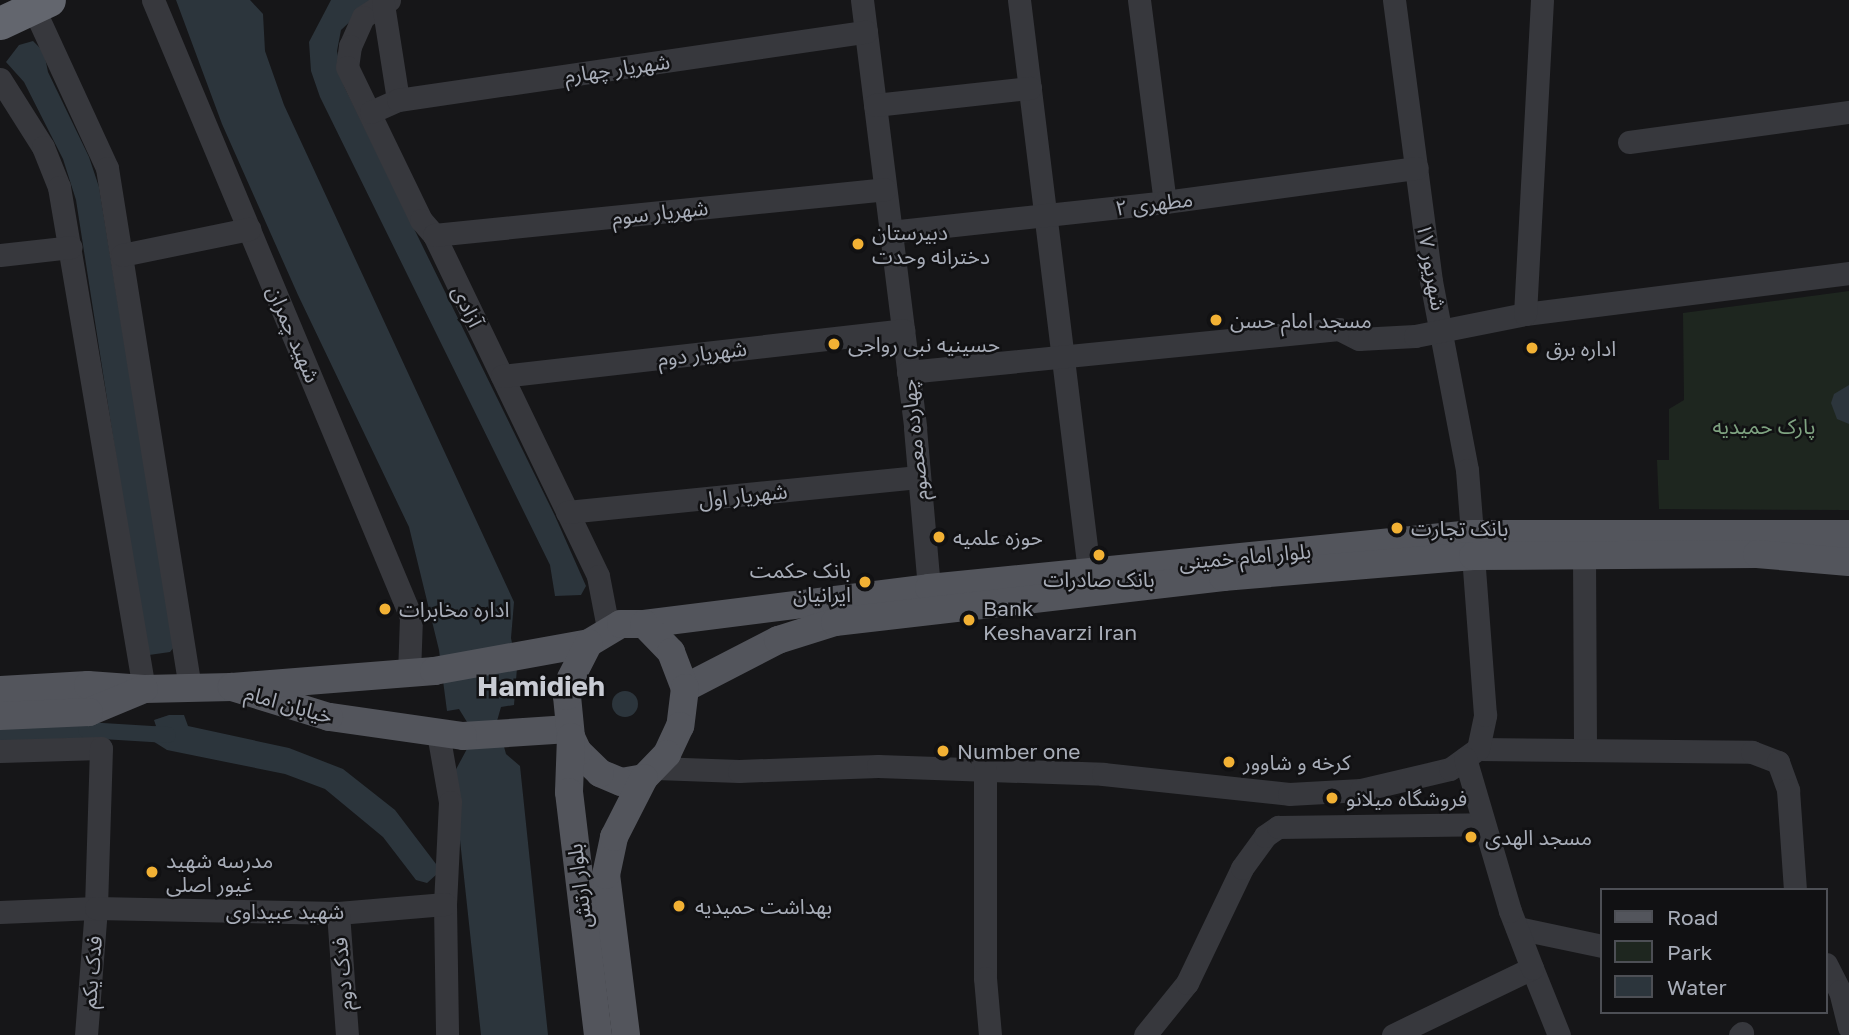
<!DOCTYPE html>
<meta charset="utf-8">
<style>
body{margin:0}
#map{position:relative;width:1849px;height:1035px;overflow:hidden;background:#161618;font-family:"Golos Text","Noto Sans Arabic",sans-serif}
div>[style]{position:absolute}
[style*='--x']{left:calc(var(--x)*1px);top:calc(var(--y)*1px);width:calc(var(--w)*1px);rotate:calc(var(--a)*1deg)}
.green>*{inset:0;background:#1e261f}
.water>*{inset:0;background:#2c353c}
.round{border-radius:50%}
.canal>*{height:16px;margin:-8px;padding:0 8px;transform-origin:8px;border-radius:8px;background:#2c353c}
.minor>*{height:23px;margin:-11.5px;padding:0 11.5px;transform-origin:11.5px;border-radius:11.5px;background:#37383d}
.major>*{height:28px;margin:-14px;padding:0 14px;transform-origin:14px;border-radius:14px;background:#53555c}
.highway>*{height:33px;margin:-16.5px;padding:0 16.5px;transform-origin:16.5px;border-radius:16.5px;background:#63666e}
.dots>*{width:19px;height:19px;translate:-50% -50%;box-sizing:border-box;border:4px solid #111113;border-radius:50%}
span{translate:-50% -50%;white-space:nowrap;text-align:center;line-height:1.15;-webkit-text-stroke:5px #111113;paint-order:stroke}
.street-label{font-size:21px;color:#a8adb8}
.poi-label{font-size:21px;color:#a8adb8}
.left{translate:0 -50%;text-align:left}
.right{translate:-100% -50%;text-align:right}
.park-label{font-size:21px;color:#7fa381}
.district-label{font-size:28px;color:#c9ccd4;font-weight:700}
.legend{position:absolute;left:1600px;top:888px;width:228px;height:126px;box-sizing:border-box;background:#111113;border:2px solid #4d4f55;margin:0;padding:9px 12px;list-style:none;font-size:21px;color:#a8adb8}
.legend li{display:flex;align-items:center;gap:14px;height:35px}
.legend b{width:35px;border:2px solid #4d4f55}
</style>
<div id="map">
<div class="green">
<i style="clip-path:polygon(1849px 291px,1849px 510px,1659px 509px,1657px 460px,1669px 460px,1669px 409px,1684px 400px,1683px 313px)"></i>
</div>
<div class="water">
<i style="clip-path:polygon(176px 0,250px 0,263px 14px,265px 51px,284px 105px,514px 602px,511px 638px,517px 668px,514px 705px,501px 707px,497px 721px,506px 754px,520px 766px,548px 1035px,481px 1035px,453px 775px,468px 747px,467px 722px,459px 709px,447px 711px,439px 650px,409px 527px,298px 295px,222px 124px)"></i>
<i style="clip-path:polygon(331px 0,373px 0,341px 30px,337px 51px,344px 86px,555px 516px,586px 586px,581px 595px,555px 596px,550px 565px,320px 97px,311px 71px,309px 42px)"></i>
<i style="clip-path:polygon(33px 41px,44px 52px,48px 72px,89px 157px,99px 187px,174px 647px,170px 652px,149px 655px,144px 636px,76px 200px,63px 159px,24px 82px,6px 62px,19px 45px)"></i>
<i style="clip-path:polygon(1849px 385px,1849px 424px,1837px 419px,1831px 403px,1834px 394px)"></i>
<i class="round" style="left:612px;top:691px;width:26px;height:26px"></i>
<i style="clip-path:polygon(169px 715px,184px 715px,188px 726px,289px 748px,343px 769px,395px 810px,436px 864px,437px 874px,427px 883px,416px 880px,383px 837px,325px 789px,285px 774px,167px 750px,148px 738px,147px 730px,156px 726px,154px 720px)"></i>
</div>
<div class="canal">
<i style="--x:0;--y:733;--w:86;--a:-2"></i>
<i style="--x:86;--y:730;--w:82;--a:3.5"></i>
</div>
<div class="minor">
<i style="--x:153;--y:0;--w:669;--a:67.31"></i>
<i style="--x:411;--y:617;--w:56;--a:92"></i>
<i style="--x:389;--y:0;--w:31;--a:147"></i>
<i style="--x:363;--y:17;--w:32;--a:114"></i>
<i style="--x:350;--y:46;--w:21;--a:98"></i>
<i style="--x:347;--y:67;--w:170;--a:64.2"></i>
<i style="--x:421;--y:220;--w:20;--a:49"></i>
<i style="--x:434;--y:235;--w:378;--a:64.3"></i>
<i style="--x:598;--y:576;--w:53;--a:79.1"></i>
<i style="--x:862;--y:0;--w:431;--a:82.9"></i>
<i style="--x:915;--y:428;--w:161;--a:85"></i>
<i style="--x:1019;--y:0;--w:575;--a:83.01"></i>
<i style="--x:1139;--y:0;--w:204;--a:82.7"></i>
<i style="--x:1394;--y:0;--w:283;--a:82.5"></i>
<i style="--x:1431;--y:281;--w:192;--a:79.2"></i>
<i style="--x:1467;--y:470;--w:64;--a:85.5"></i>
<i style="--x:383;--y:4;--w:97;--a:81.1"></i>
<i style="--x:33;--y:7;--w:177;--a:65.3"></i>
<i style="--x:107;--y:168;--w:527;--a:80.93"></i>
<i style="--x:0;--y:79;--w:80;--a:57.7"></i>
<i style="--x:43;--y:147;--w:43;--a:68.2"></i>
<i style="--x:59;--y:187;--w:509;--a:80.39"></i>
<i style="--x:875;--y:105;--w:156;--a:-6.3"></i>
<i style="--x:371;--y:112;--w:30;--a:-24"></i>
<i style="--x:398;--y:100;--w:473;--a:-8.3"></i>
<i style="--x:1629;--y:142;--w:222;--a:-7.8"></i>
<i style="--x:890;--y:232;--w:277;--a:-6.2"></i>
<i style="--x:1165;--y:202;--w:254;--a:-7.7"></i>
<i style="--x:434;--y:235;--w:453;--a:-5.8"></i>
<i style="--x:0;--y:255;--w:71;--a:-6.4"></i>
<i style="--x:122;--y:255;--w:130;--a:-11.6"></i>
<i style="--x:1525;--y:314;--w:327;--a:-7.2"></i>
<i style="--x:908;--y:372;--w:433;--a:-5.7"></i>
<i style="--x:1339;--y:329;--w:22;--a:27"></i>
<i style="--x:1359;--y:339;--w:56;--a:-3.1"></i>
<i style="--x:1415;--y:336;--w:112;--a:-11.3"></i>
<i style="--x:1525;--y:314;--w:314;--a:-86.9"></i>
<i style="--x:502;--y:376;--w:404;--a:-6.5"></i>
<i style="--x:567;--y:512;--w:353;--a:-5.7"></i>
<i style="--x:1584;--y:555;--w:195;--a:89.7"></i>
<i style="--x:438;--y:733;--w:70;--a:80.1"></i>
<i style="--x:450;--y:802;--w:102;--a:92.8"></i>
<i style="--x:445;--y:904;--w:131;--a:89.1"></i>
<i style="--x:1478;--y:749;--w:274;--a:0.6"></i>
<i style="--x:1752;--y:752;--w:28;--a:21"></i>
<i style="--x:1778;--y:762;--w:30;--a:70"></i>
<i style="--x:1788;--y:790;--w:100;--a:86"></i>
<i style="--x:0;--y:751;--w:101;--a:-1.7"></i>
<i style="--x:101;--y:748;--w:160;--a:91.8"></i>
<i style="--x:96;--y:908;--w:127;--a:94.5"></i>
<i style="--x:656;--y:768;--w:83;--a:2.1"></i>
<i style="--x:739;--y:771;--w:139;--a:-2.1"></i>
<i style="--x:878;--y:766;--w:225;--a:2"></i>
<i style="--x:1103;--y:774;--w:187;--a:6.1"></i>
<i style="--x:1289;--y:794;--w:72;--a:-3.2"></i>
<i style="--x:1361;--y:790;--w:91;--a:-13.3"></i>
<i style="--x:1450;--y:769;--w:34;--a:-36"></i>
<i style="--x:1478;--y:749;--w:35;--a:-78"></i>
<i style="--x:1485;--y:715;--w:159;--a:-94.3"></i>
<i style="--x:985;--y:770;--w:208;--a:90"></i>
<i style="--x:985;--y:978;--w:57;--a:85"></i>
<i style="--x:0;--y:912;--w:96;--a:-2.4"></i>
<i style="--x:96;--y:908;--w:242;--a:1.2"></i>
<i style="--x:338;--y:913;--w:107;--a:-4.8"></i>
<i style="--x:338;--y:913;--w:122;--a:85.8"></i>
<i style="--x:1517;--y:928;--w:87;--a:12"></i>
<i style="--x:1826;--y:964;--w:30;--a:63"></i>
<i style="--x:1840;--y:991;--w:37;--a:76"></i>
<i style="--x:1532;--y:968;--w:72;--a:68.1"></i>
<i style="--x:1145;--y:1035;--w:67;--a:-51.1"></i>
<i style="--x:1187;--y:983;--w:127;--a:-64.4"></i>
<i style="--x:1242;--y:868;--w:39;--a:-54"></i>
<i style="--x:1265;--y:836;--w:16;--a:-35"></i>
<i style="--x:1278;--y:827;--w:205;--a:-0.8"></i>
<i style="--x:1393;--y:1035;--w:154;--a:-25.7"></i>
<i style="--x:1532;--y:968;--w:61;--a:-111.1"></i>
<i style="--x:1510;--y:911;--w:159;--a:-106.4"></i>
<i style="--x:1740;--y:1035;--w:3;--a:-45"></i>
</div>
<div class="major">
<i style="--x:644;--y:624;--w:287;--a:-7.2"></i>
<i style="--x:929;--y:588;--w:546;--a:-5.68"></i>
<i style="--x:1472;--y:534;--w:377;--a:0"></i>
<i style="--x:685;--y:688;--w:105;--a:-27.3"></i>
<i style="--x:778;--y:640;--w:60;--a:-17.5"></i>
<i style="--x:835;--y:622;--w:391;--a:-6.6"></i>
<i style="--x:1223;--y:577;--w:251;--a:-4.8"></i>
<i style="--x:1473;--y:556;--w:284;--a:-0.4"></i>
<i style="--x:1757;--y:554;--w:92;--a:5"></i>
<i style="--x:144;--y:689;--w:88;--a:-1.3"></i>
<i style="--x:0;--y:690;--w:88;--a:-3.3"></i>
<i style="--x:88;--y:685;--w:56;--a:4.1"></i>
<i style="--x:144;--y:689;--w:60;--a:157.3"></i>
<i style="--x:89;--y:712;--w:89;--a:177.4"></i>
<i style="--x:569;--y:729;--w:106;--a:176.2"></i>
<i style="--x:463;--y:736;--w:135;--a:-171.9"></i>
<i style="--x:329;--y:717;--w:102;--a:-162.8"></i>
<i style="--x:232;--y:687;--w:203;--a:-4.5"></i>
<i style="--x:434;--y:671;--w:158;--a:-10.2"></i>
<i style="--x:589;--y:643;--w:37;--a:-31"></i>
<i style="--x:621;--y:624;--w:23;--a:0"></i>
<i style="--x:644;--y:624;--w:39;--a:46"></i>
<i style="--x:671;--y:652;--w:39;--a:69"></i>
<i style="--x:685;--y:688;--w:38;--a:97"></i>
<i style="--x:680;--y:726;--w:31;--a:115"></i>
<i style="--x:667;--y:754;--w:33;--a:134"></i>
<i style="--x:644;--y:778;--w:23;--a:170"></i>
<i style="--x:621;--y:782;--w:23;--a:-157"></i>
<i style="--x:600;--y:773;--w:30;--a:-136"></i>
<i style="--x:578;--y:752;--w:17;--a:-115"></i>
<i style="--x:571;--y:737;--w:41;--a:-95.6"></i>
<i style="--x:567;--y:696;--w:18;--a:-77"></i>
<i style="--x:571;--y:678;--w:39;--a:-63"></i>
<i style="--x:571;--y:737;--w:55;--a:92.1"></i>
<i style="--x:569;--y:792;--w:245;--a:83.2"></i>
<i style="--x:626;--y:1035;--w:161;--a:-97.1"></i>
<i style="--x:606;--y:875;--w:39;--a:-78"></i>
<i style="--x:614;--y:837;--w:66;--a:-63"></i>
</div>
<div class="highway">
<i style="--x:0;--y:23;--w:54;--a:-25.1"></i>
</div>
<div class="dots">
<i style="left:858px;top:244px;background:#f2b134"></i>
<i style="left:1216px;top:320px;background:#f2b134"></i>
<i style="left:834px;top:344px;background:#f2b134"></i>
<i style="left:1532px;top:348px;background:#f2b134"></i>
<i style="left:1397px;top:528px;background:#f2b134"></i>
<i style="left:939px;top:537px;background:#f2b134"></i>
<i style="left:1099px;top:555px;background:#f2b134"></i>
<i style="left:865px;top:582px;background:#f2b134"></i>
<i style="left:385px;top:609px;background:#f2b134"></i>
<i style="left:969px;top:620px;background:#f2b134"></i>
<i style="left:943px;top:751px;background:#f2b134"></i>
<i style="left:1229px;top:762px;background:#f2b134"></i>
<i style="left:1332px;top:798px;background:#f2b134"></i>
<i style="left:1471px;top:837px;background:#f2b134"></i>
<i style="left:152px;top:872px;background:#f2b134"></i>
<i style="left:679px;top:906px;background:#f2b134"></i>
</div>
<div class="street-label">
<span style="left:617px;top:68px;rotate:-8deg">شهریار چهارم</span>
<span style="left:1154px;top:203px;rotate:-7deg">مطهری ۲</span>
<span style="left:660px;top:212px;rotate:-6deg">شهریار سوم</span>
<span style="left:1432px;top:267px;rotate:80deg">۱۷ شهریور</span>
<span style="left:468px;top:306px;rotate:64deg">آزادی</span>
<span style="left:294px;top:334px;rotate:67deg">شهید چمران</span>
<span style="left:702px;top:353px;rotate:-7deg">شهریار دوم</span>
<span style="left:914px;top:440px;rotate:-96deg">چهارده معصوم</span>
<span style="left:743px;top:495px;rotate:-6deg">شهریار اول</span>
<span style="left:1245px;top:556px;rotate:-5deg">بلوار امام خمینی</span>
<span style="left:289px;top:704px;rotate:16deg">خیابان امام</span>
<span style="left:579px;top:886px;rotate:-97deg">بلوار ارتش</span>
<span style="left:285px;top:911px">شهید عبیداوی</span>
<span style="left:91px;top:972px;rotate:-85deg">فدک یکم</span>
<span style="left:342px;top:974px;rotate:-95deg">فدک دوم</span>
</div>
<div class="poi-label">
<span class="left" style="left:872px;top:244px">دبیرستان<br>دخترانه وحدت</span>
<span class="left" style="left:1230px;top:320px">مسجد امام حسن</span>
<span class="left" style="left:848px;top:344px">حسینیه نبی رواجی</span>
<span class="left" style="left:1546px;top:348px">اداره برق</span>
<span class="left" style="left:1411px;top:528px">بانک تجارت</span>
<span class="left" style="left:953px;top:537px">حوزه علمیه</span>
<span class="right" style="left:851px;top:582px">بانک حکمت<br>ایرانیان</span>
<span style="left:1099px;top:579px">بانک صادرات</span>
<span class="left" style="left:983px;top:620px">Bank<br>Keshavarzi Iran</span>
<span class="left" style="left:399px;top:609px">اداره مخابرات</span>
<span class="left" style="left:957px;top:751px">Number one</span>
<span class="left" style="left:1243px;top:762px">کرخه و شاوور</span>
<span class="left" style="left:1346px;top:798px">فروشگاه میلانو</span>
<span class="left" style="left:1485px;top:837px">مسجد الهدی</span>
<span class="left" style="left:166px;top:872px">مدرسه شهید<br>غیور اصلی</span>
<span class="left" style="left:695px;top:906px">بهداشت حمیدیه</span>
</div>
<div class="park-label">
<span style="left:1764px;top:426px">پارک حمیدیه</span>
</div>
<div class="district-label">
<span style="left:541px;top:686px">Hamidieh</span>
</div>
<ul class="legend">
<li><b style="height:9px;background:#53555c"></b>Road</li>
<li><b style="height:19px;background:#1e261f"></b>Park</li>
<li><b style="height:19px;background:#2c353c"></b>Water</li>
</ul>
</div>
